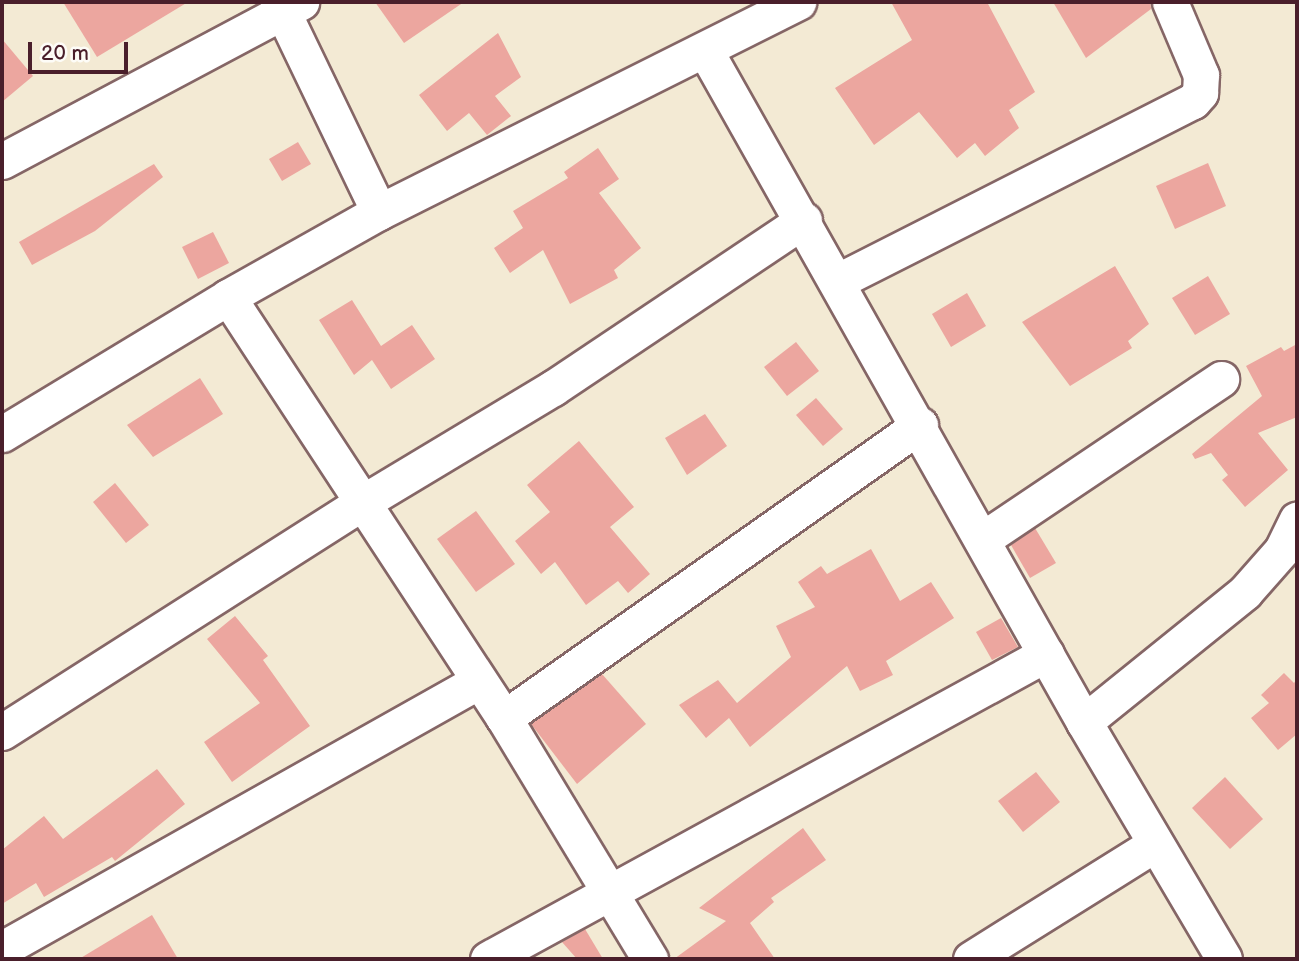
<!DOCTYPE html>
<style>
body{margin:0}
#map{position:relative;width:1299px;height:961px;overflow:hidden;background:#f3ead4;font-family:"Balsamiq Sans",sans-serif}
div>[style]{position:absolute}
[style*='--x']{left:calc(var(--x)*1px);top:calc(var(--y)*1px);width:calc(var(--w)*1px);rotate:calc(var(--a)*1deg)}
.building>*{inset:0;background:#eca69f}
.roads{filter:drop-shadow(2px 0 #856666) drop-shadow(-2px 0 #856666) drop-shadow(0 2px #856666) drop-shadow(0 -2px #856666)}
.street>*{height:35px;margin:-17.5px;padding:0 17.5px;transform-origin:17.5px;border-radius:17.5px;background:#fff}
span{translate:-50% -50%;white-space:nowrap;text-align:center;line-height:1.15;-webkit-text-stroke:7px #fdfcf7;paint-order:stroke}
.frame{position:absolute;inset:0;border:4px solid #4a1f2b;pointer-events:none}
.scale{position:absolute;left:28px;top:42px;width:100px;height:32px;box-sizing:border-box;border:4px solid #4a1f2b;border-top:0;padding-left:9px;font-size:21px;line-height:24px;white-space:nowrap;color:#4a1f2b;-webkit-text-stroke:5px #fdfcf7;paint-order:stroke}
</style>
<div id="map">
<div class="building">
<i style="clip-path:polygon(63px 2px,188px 2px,97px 57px)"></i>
<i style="clip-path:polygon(375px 2px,464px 2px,404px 43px)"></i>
<i style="clip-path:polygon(891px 2px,987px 2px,1035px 92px,1009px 110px,1019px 128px,985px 156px,975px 143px,957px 158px,919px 112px,874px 145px,835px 88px,912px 40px)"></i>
<i style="clip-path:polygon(1053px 2px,1150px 2px,1151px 9px,1086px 58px)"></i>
<i style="clip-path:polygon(498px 33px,521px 77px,495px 96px,511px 116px,487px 135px,469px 113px,447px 131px,419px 95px)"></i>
<i style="clip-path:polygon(2px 39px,33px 76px,2px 102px)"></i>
<i style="clip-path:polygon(298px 142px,311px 164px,282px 181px,269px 159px)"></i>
<i style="clip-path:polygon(598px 148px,619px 179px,599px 193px,641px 248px,614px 270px,618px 278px,570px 304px,543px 250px,510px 273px,494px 248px,523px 228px,513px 211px,568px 178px,564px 172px)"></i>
<i style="clip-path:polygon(1208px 163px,1226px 206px,1175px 229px,1156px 186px)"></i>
<i style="clip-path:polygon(154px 164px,163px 177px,95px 231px,32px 265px,19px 242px)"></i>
<i style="clip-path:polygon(213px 232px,229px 263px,198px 279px,182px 247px)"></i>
<i style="clip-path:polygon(1115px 266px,1149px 324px,1128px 341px,1132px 348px,1070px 386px,1022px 322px)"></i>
<i style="clip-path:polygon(1208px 276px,1230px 314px,1195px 335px,1172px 298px)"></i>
<i style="clip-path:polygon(967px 293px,986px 326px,951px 347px,932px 314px)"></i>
<i style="clip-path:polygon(352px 300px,381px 346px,412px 325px,435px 359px,391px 389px,372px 360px,354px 375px,319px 320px)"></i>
<i style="clip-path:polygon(796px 342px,819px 371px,787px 396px,764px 367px)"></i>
<i style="clip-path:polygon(1297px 344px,1297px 417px,1258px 433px,1288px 470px,1245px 507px,1222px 480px,1228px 475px,1211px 453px,1195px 459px,1192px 454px,1262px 396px,1246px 366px,1281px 347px,1284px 351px)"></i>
<i style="clip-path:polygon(200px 378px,223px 414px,153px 457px,127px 425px)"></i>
<i style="clip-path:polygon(816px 398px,843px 429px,823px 446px,796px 415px)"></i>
<i style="clip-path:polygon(705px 414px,727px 446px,687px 475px,665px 438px)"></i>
<i style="clip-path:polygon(579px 441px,634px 507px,610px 527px,650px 574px,628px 593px,618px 581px,586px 605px,555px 562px,541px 574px,515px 541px,550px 512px,527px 485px)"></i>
<i style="clip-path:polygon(115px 483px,149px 525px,126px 543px,93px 502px)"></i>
<i style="clip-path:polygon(476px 511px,515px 564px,476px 592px,437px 539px)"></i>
<i style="clip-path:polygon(1035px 528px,1056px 563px,1030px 578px,1011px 545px)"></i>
<i style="clip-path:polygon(871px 549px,900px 601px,931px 582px,954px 618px,886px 661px,893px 675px,860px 691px,847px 666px,750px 747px,729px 718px,706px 738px,679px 705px,718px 680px,737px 703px,791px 657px,776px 626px,815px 607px,798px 582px,821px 566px,827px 574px)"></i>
<i style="clip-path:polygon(235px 616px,268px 656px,263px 660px,310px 726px,232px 782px,204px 742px,260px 703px,207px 639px)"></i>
<i style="clip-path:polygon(1001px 618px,1018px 647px,992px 660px,976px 632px)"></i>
<i style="clip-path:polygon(1284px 673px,1294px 683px,1297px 679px,1297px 734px,1278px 750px,1251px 718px,1269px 703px,1261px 695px)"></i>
<i style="clip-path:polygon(602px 674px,646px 724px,577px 784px,531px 724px)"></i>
<i style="clip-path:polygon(157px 769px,185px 804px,115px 861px,112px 857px,44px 897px,36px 883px,2px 904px,2px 850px,44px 816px,63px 839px)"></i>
<i style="clip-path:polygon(1036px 772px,1060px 802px,1023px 832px,998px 801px)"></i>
<i style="clip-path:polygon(1225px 777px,1263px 819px,1230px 849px,1192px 808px)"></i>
<i style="clip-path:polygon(803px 828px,826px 860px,771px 898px,774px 902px,750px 923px,775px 959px,674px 959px,726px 921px,699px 908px)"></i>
<i style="clip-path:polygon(152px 915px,178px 959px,79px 959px)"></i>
<i style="clip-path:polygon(585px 929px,603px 959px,577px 959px,562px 942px)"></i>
</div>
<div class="roads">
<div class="street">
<i style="--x:278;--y:2;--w:233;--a:64.3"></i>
<i style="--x:705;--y:50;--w:772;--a:60.58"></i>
<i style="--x:1084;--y:722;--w:275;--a:59.4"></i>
<i style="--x:2;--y:161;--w:339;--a:-28"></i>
<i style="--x:838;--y:281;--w:398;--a:-26.9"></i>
<i style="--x:1193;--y:101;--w:11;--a:-49"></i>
<i style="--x:1200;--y:93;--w:18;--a:-87"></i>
<i style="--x:1201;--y:75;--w:79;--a:-113"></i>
<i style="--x:228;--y:297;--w:503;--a:56.75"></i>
<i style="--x:504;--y:718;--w:282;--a:58.8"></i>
<i style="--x:2;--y:434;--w:264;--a:-31.2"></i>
<i style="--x:228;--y:297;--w:173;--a:-29.4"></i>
<i style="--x:379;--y:212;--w:469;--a:-26.6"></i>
<i style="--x:983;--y:539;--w:287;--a:-33.9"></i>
<i style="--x:504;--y:718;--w:509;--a:-35.16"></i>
<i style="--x:1084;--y:722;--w:207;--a:-38.9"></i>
<i style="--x:1245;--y:592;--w:56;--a:-48.6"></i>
<i style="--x:1282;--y:550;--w:34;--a:-64"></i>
<i style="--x:2;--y:732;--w:424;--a:-32.5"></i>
<i style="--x:360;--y:504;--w:225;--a:-31"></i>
<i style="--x:553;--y:388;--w:302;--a:-33.8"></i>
<i style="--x:2;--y:949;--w:547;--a:-29.33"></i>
<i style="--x:488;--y:959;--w:636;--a:-28.66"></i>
<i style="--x:971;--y:959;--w:217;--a:-32"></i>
</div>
</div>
<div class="frame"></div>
<div class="scale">20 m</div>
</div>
